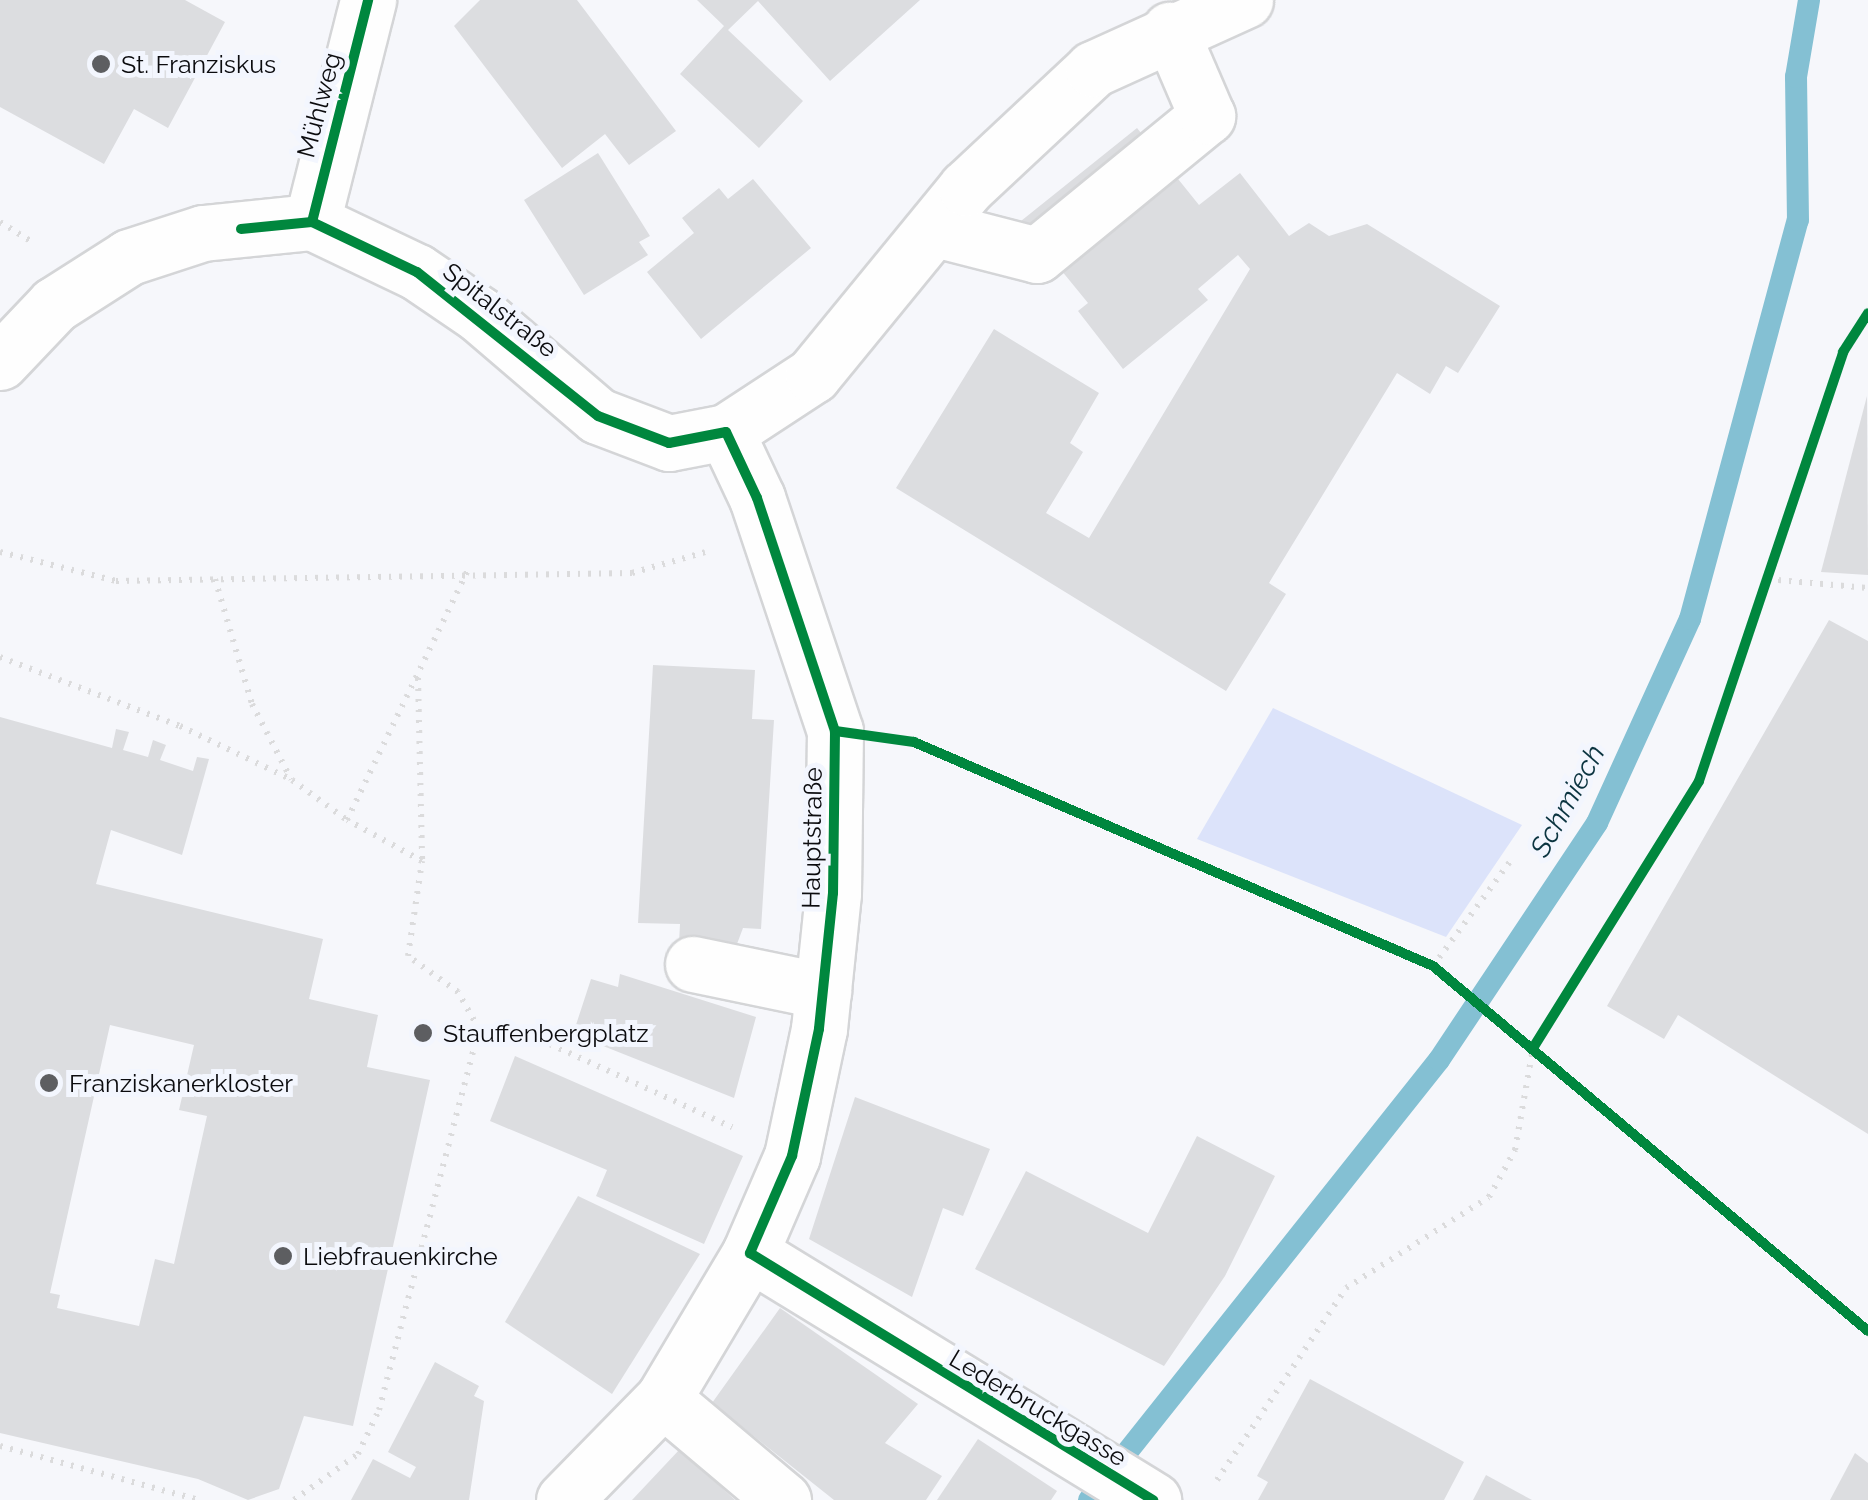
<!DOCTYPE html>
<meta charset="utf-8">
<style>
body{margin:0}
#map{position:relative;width:1868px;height:1500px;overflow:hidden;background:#f6f7fb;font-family:Raleway,sans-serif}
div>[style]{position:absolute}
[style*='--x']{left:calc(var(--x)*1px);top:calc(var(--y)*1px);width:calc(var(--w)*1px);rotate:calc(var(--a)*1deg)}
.green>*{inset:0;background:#dce3fa}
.stream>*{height:22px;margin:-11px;padding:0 11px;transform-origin:11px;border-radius:11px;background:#84c0d3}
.building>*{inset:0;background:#dcdde0}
.path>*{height:6px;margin-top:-3px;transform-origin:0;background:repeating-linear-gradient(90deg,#dbdbdc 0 2.5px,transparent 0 10.5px)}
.roads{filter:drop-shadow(2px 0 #d4d5d7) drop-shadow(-2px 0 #d4d5d7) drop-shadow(0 2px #d4d5d7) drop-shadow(0 -2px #d4d5d7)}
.minor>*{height:55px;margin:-27.5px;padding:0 27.5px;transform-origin:27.5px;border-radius:27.5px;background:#fefefe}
.cycleway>*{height:10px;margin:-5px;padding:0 5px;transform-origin:5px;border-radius:5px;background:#00873e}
.dots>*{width:28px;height:28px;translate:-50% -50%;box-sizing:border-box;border:5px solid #f3f6fe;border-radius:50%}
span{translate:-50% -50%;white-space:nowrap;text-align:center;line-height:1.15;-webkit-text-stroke:10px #f3f6fe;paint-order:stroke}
.poi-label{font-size:25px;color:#0b0b0e}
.left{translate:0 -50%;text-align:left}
.street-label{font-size:25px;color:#0b0b0e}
.water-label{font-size:28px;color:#0b3440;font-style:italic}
</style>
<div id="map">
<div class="green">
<i style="clip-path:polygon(1273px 708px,1522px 825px,1446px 937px,1197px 839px)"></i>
</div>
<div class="stream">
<i style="--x:1089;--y:1500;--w:562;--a:-51.5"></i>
<i style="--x:1439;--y:1060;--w:285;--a:-56.3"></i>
<i style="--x:1597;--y:823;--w:224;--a:-65.5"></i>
<i style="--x:1690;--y:619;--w:413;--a:-74.9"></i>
<i style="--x:1798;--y:220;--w:143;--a:-90.8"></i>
<i style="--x:1796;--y:77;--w:78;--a:-80.4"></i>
</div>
<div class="building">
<i style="clip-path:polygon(0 0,185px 0,225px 22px,168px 128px,134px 109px,104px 164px,0 107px)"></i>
<i style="clip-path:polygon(480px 0,577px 0,676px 131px,629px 165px,605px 134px,562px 168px,454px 26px)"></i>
<i style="clip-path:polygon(697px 0,920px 0,830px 81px,758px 1px,728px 30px,803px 101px,759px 148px,680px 74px,724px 26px)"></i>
<i style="clip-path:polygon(1137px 128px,1199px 205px,1240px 173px,1289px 236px,1309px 223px,1329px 236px,1367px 224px,1500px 306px,1458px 373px,1446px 366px,1430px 394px,1397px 373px,1269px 583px,1286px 594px,1226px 691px,896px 488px,994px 329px,1099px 393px,1070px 443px,1083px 452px,1046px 513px,1089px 538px,1250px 269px,1238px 255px,1198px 289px,1208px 300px,1123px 369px,1078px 311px,1088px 303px,1021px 221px)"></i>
<i style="clip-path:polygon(598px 153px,650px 236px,639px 242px,648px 255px,584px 295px,524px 200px)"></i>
<i style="clip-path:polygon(753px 179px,811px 248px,701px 339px,647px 272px,694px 233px,682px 218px,719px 188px,728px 199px)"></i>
<i style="clip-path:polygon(1867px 396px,1868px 575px,1821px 572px)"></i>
<i style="clip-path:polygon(1829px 620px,1868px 641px,1868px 1134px,1678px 1015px,1664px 1039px,1607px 1006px)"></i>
<i style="clip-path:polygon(653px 665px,755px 670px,752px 719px,774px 720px,761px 929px,743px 928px,734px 952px,679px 943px,680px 924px,638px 923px)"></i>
<i style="clip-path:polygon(evenodd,0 717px,112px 748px,116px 729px,129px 732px,123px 750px,148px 757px,153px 740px,166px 745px,160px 760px,193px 771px,197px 757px,209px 759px,182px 855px,111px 830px,96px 884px,323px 939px,309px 999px,378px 1015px,367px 1067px,430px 1080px,353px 1426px,304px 1416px,279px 1489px,248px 1500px,198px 1479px,0 1433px,0 717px,110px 1025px,194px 1045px,179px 1110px,207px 1116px,174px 1264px,155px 1259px,139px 1326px,57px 1308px,60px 1295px,50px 1293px,110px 1025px)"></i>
<i style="clip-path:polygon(620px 974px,756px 1017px,734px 1098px,573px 1034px,591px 979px,618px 987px)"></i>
<i style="clip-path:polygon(515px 1056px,743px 1156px,704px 1244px,596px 1196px,607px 1170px,490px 1121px)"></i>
<i style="clip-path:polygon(855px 1097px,990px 1149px,963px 1216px,943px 1208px,912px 1297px,809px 1239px)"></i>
<i style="clip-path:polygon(1197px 1136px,1275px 1176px,1225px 1276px,1164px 1366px,975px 1269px,1026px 1171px,1148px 1233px)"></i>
<i style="clip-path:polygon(578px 1196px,700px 1254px,612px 1394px,505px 1322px)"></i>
<i style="clip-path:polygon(780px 1308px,918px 1404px,885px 1443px,942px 1476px,926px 1500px,834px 1500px,712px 1403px)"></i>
<i style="clip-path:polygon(435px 1362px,479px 1386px,474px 1396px,484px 1401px,469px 1500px,351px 1500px,373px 1459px,410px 1478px,416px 1467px,388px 1452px)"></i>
<i style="clip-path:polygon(1310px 1379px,1464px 1462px,1444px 1500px,1258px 1500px,1268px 1482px,1257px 1476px)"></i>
<i style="clip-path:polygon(978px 1439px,1057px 1491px,1051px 1500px,937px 1500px)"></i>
<i style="clip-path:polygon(680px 1449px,735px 1500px,632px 1500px)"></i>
<i style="clip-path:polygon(1855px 1453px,1868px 1463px,1868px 1500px,1830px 1500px)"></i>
<i style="clip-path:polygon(1486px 1475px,1532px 1500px,1473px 1500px)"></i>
</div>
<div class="path">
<i style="--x:0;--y:222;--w:38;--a:32"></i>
<i style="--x:0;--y:552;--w:120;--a:14"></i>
<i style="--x:116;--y:581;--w:516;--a:-0.89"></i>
<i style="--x:632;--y:573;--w:76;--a:-16"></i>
<i style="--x:215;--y:579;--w:130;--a:73.5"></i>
<i style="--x:252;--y:704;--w:85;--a:62.5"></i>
<i style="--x:1768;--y:579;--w:100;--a:5.1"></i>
<i style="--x:0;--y:657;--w:193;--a:21"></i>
<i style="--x:180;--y:726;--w:124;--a:25.7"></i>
<i style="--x:292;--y:780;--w:68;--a:36"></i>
<i style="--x:418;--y:678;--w:183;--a:88.7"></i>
<i style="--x:1433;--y:966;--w:133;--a:-53.6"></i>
<i style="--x:479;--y:1029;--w:42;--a:2.7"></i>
<i style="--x:521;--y:1031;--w:232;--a:24.5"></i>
<i style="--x:0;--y:1446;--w:206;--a:15.2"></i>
<i style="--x:1217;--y:1480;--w:231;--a:-56.1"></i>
<i style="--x:1346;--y:1288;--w:169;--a:-32.5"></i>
<i style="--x:1489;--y:1197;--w:54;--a:-61"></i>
<i style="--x:1515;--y:1150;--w:104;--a:-80"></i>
<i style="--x:294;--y:1500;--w:79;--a:-35.7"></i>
<i style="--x:358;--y:1454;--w:49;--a:-64.5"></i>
<i style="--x:379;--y:1410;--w:394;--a:-75.3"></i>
<i style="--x:479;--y:1029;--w:43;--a:-119.6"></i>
<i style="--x:458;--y:992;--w:62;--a:-144.2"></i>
<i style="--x:408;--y:956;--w:96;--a:-81.6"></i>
<i style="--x:422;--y:861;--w:85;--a:-151.3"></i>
<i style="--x:347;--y:820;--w:276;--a:-64.2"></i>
</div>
<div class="roads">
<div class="minor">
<i style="--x:312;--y:222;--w:229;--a:-75.8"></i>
<i style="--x:936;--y:229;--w:104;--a:14.4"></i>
<i style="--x:1037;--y:255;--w:220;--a:-39.3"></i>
<i style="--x:1207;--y:116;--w:94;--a:-113.3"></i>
<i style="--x:0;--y:362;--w:79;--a:-46.5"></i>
<i style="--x:54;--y:305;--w:89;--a:-32.6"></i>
<i style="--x:129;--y:257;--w:78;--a:-18"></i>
<i style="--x:203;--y:233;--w:110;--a:-5.8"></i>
<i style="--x:312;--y:222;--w:116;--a:25.5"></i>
<i style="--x:417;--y:272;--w:76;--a:34.3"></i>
<i style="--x:480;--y:315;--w:155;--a:40.6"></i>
<i style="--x:598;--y:416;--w:76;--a:20.8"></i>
<i style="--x:669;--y:443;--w:58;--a:-10.9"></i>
<i style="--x:726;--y:432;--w:104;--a:-33.2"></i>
<i style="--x:813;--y:375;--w:242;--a:-50.7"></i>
<i style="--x:966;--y:188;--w:174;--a:-43.1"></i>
<i style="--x:1093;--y:69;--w:167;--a:-24.4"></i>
<i style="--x:693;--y:964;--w:133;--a:11.7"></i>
<i style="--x:750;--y:1253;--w:473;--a:31.5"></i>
<i style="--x:663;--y:1399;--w:157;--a:40.1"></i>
<i style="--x:564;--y:1500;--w:141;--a:-45.6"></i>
<i style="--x:663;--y:1399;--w:170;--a:-59.2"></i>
<i style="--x:750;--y:1253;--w:106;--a:-66.6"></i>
<i style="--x:792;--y:1156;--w:130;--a:-78"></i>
<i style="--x:819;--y:1029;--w:137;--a:-84.1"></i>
<i style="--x:833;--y:893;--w:162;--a:-89.3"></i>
<i style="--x:835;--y:731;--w:246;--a:-108.5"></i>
<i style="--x:757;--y:498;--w:73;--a:-115.2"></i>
</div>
</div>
<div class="cycleway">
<i style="--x:312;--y:222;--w:229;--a:-75.8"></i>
<i style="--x:241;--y:229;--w:71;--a:-5.6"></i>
<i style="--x:312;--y:222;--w:116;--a:25.5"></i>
<i style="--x:417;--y:272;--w:231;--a:38.5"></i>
<i style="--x:598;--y:416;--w:76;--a:20.8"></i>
<i style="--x:669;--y:443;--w:58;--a:-10.9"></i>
<i style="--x:726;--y:432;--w:73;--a:64.8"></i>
<i style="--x:757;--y:498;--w:246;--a:71.5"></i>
<i style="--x:835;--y:731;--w:162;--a:90.7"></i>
<i style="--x:833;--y:893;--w:137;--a:95.9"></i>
<i style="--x:819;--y:1029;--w:130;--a:102"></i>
<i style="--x:792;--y:1156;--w:106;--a:113.4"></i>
<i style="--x:750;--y:1253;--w:473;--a:31.5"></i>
<i style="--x:835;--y:731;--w:80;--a:7.9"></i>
<i style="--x:914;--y:742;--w:565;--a:23.34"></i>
<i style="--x:1433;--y:966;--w:568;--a:40"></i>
<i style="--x:1533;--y:1048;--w:314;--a:-58.1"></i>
<i style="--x:1699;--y:781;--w:453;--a:-71.4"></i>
<i style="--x:1843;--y:352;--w:46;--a:-57.3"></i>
</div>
<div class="dots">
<i style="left:101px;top:64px;background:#5d5e61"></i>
<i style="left:423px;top:1033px;background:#5d5e61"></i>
<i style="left:49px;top:1083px;background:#5d5e61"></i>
<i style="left:283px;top:1256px;background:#5d5e61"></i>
</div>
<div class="poi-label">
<span class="left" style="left:121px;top:64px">St. Franziskus</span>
<span class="left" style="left:443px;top:1033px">Stauffenbergplatz</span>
<span class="left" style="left:69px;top:1083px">Franziskanerkloster</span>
<span class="left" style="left:303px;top:1256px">Liebfrauenkirche</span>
</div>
<div class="street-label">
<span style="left:319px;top:105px;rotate:-75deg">Mühlweg</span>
<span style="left:500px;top:310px;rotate:38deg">Spitalstraße</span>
<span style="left:812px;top:838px;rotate:-89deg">Hauptstraße</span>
<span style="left:1038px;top:1408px;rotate:31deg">Lederbruckgasse</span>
</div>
<div class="water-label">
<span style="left:1568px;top:801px;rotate:-61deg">Schmiech</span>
</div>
</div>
